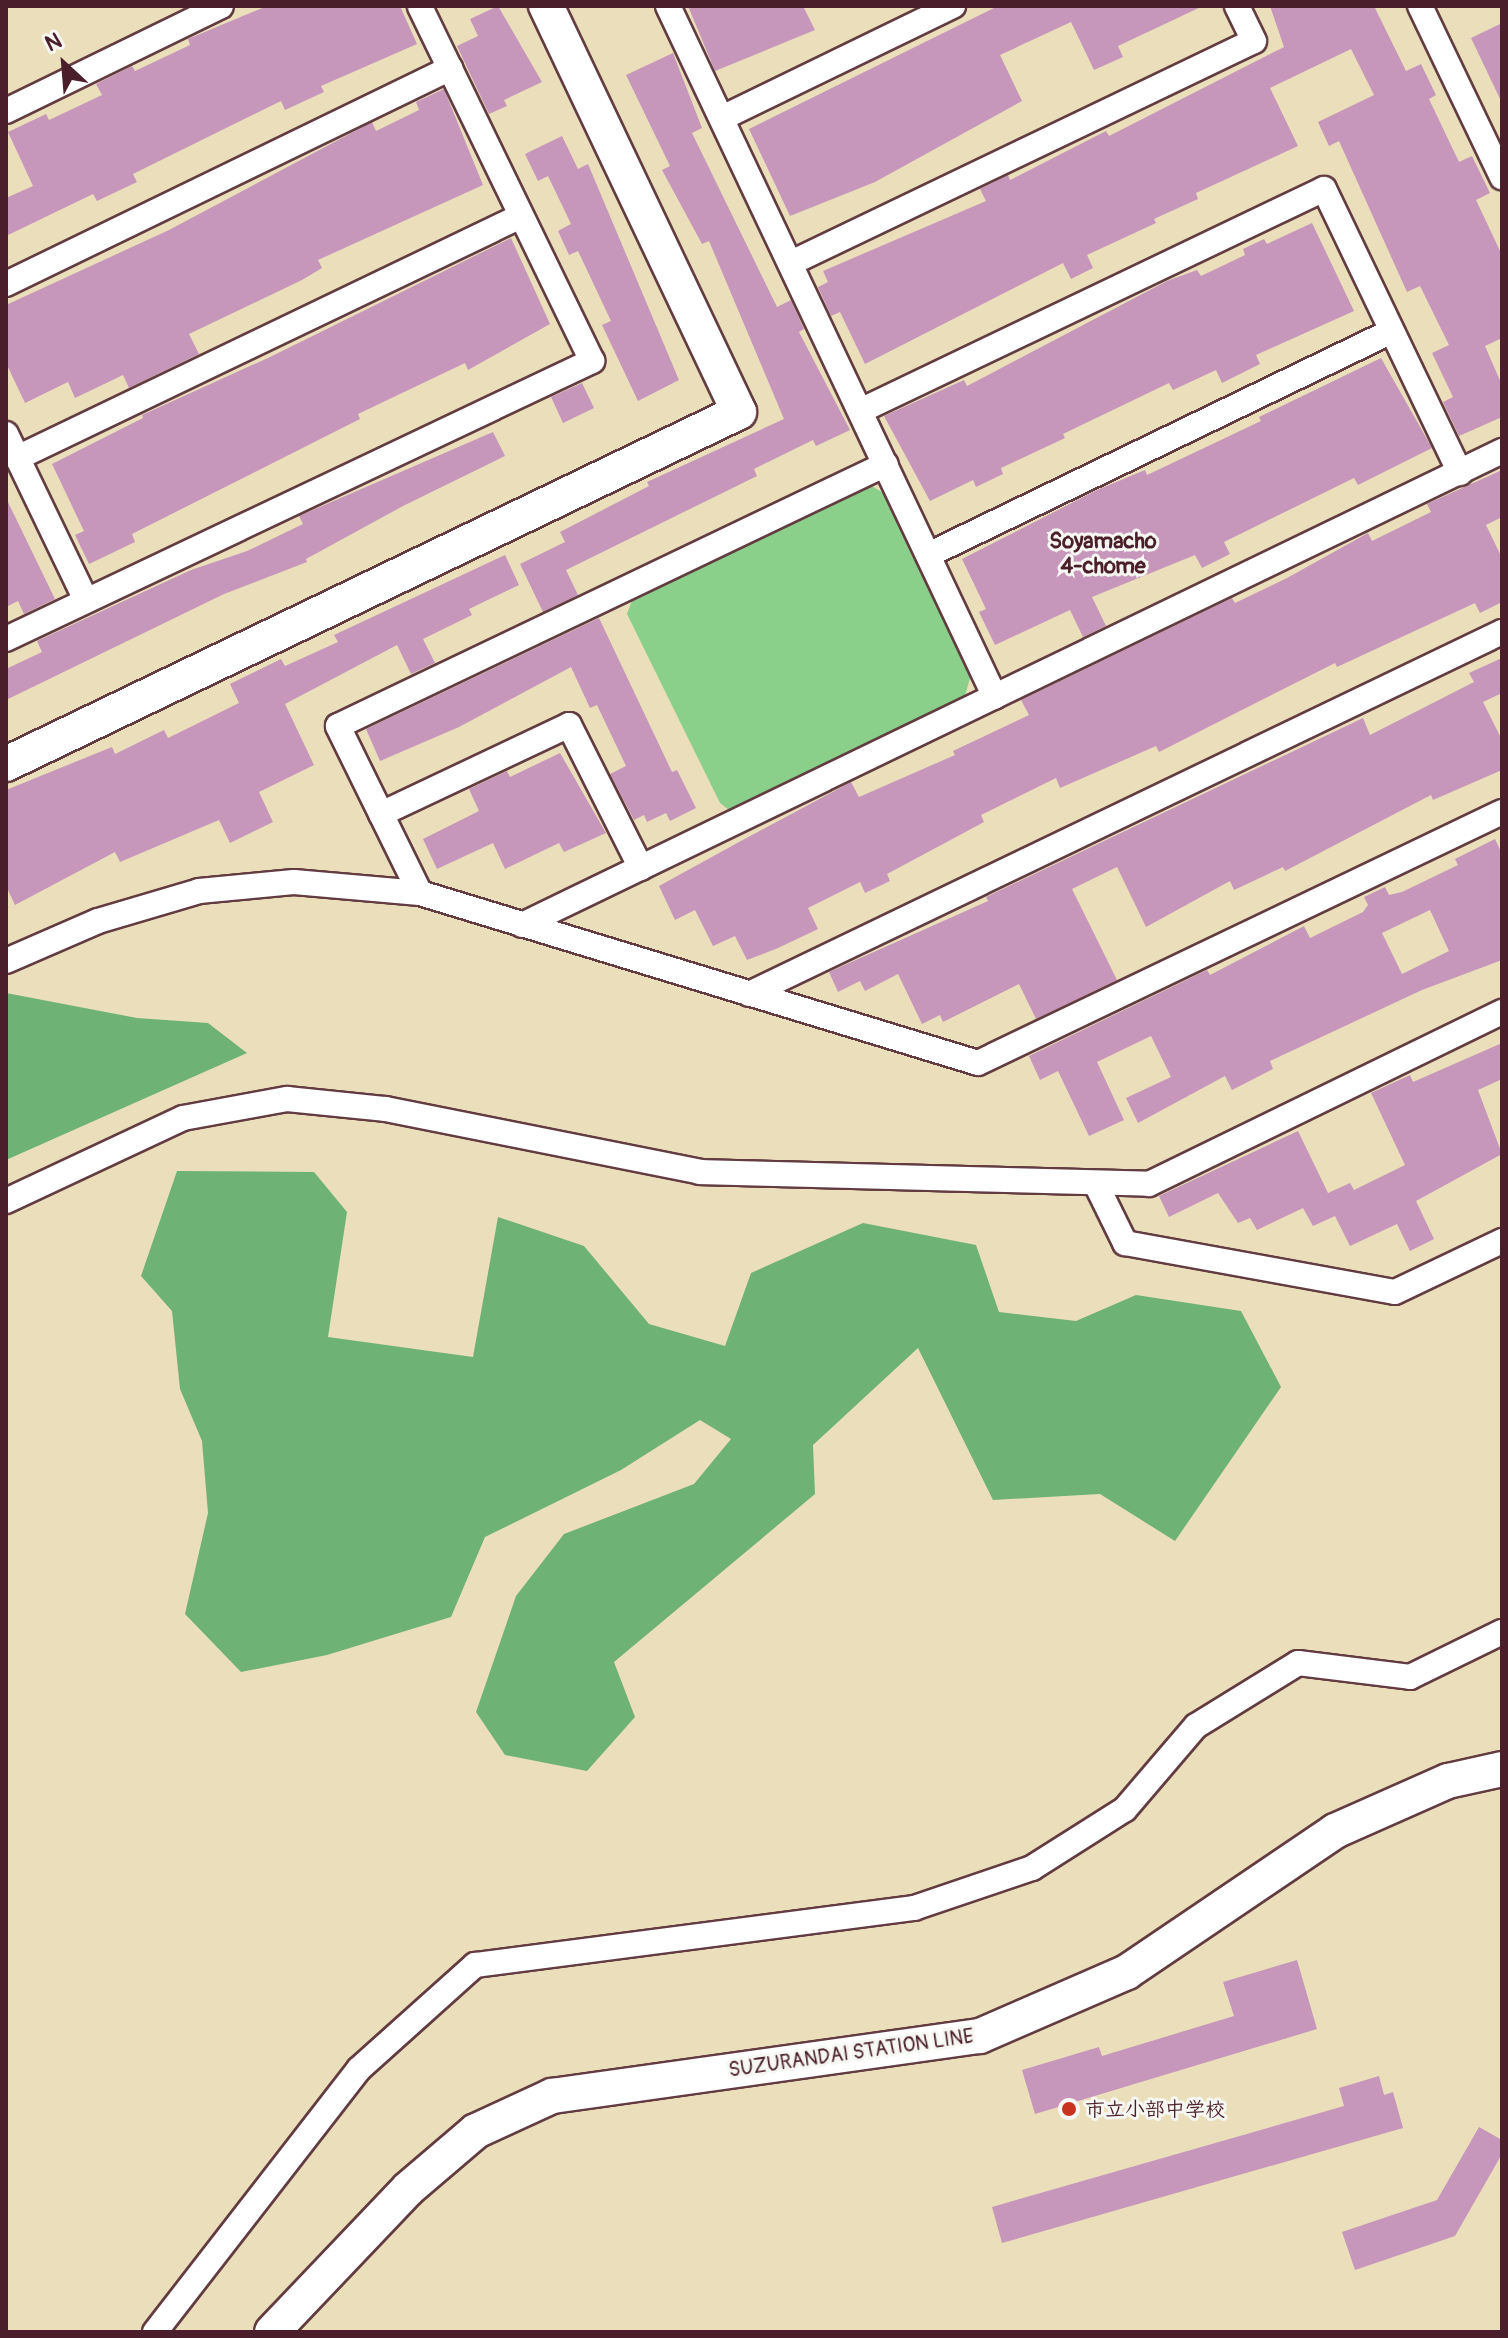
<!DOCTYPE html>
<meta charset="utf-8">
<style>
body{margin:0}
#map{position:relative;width:1508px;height:2338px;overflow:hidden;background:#ebdebb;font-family:Pangolin,"Klee One",sans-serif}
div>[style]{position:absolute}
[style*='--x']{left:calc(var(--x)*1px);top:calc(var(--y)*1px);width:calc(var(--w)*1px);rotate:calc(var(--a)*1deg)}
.green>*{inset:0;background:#8ad08a}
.forest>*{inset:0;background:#6fb276}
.building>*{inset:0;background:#c697ba}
.roads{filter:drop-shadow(2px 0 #623c41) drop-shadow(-2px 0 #623c41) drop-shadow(0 2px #623c41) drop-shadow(0 -2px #623c41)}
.street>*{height:24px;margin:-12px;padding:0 12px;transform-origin:12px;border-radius:12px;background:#fff}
.secondary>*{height:34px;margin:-17px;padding:0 17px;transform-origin:17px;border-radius:17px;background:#fff}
.dots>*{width:22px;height:22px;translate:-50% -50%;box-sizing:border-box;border:4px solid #f6f6f2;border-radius:50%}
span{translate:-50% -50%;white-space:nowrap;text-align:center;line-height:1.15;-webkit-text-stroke:6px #f6f6f2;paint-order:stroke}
.street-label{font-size:20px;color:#4a1f2b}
.poi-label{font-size:20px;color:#4a1f2b;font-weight:700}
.left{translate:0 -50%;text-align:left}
.neighbourhood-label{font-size:22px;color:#4a1f2b;font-weight:700}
.frame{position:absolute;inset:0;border:8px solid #4a1f2b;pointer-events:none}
.north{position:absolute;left:24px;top:24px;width:80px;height:80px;-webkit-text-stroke:6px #f6f6f2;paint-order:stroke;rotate:334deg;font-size:22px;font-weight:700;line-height:32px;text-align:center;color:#4a1f2b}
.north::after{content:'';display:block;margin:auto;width:28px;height:36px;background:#4a1f2b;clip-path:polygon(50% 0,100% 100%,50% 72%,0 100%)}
</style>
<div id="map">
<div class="green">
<i style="clip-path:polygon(868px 484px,887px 495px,972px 671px,965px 696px,729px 810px,720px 803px,627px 614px,634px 595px)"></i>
</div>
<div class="forest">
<i style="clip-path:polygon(6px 993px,137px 1018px,208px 1023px,247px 1053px,6px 1160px)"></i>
<i style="clip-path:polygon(177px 1171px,314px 1172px,347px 1212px,328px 1337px,473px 1357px,498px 1217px,584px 1246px,649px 1324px,725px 1346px,751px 1273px,863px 1223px,976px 1245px,999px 1312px,1076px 1321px,1136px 1295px,1241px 1311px,1281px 1387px,1175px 1541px,1100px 1494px,993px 1500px,918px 1348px,813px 1445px,815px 1494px,614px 1662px,635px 1717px,587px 1771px,505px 1755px,476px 1712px,516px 1596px,564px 1534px,694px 1484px,731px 1439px,700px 1420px,621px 1470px,485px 1537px,451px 1617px,327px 1655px,241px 1672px,185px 1614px,208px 1513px,202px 1441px,180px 1389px,172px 1311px,141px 1276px)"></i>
</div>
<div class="building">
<i style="clip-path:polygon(267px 6px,400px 6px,417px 44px,321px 86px,324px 92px,285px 110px,281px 101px,224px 129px,133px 174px,137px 182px,97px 201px,93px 194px,6px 236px,6px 198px,33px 186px,8px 132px,46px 114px,49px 120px,102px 95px,96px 84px,132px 66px,135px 71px,190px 45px,188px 39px)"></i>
<i style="clip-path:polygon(498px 6px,542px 82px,504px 100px,507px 106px,489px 114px,457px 46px,478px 36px,470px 19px)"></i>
<i style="clip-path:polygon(688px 6px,803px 6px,815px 30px,715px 71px)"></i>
<i style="clip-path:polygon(998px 6px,1203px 6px,1118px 46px,1123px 57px,1094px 70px,1071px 22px,1000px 55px,1022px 101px,875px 182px,790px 216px,749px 129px)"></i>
<i style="clip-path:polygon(1270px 6px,1374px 6px,1406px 71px,1421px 64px,1436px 95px,1429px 99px,1459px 162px,1472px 156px,1490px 193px,1476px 200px,1502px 255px,1502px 338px,1485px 346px,1502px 385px,1502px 417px,1459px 436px,1443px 402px,1453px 397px,1432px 353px,1449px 345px,1420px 286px,1407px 292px,1339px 141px,1329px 146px,1318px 122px,1374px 95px,1351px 49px,1270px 88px,1298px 146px,1196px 193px,1198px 199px,1154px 219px,1156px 223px,1087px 255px,1093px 268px,1071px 279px,1063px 263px,865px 364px,840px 312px,831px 316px,818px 287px,828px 282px,823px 271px,986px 201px,980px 189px,1008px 175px,1010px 180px,1106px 131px,1109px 136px,1284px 47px)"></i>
<i style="clip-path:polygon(1502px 23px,1502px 103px,1471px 38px)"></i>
<i style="clip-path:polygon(673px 53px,702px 128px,692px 133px,777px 307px,791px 300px,804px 329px,799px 332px,850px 430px,816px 446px,813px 440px,754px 469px,757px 476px,566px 570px,578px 595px,543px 612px,520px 564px,565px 542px,560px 532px,649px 486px,647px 482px,784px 419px,709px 241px,702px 244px,662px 170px,670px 166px,626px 75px)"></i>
<i style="clip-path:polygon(444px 89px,483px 185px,318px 260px,322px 268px,302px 280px,189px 334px,199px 354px,129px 388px,123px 375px,75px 398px,68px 382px,25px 403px,6px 363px,6px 305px,169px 230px,372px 122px,376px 131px,419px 110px,416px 102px)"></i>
<i style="clip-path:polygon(562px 136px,578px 169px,588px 164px,679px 380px,638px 401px,602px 325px,611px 321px,578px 251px,569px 255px,558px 231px,571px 224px,548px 176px,538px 181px,525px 154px)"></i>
<i style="clip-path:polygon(1312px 223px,1354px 311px,1256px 355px,1260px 364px,1222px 383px,1216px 370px,1173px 390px,1169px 383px,1063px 434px,1065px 438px,1001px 468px,1003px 474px,976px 487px,973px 480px,930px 501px,884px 416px,964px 380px,967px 386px,1167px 281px,1197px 270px,1201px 276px,1245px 255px,1243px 249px,1264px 239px,1267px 244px)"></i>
<i style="clip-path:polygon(511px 238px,550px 324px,468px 370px,465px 363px,358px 414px,360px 419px,132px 534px,135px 542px,89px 564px,75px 535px,84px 531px,52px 464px,143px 418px,142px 415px,270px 357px)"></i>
<i style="clip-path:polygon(1381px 358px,1432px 448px,1358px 485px,1354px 478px,1224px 542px,1230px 554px,1202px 568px,1195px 555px,1092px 597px,1106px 626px,1083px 637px,1070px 610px,995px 645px,979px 612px,986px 609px,962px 559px,1097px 490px,1145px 470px,1147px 475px,1261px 421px,1259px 417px)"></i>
<i style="clip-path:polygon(582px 383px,594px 408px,563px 423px,551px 397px)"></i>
<i style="clip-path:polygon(493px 432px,505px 456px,403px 506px,306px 559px,307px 562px,224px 594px,6px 700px,6px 669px,42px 652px,37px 641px,191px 570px,247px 551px,303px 524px,299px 516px)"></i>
<i style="clip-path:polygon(1502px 470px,1502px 517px,1486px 525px,1502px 558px,1502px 602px,1480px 613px,1475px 603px,1337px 667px,1335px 663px,1159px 752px,1156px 746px,1060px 788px,1056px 778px,981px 815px,984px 822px,887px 874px,890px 881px,865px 893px,860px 882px,808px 908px,818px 929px,778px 948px,747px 960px,735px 936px,713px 946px,695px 910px,675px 920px,659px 886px,739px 842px,851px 782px,859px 797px,955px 755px,953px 751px,1029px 715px,1021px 700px,1232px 598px,1235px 603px,1287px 578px,1368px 533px,1372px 541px,1431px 512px,1427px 504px)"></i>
<i style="clip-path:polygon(6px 498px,55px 599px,24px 614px,18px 601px,6px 607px)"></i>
<i style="clip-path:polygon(505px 555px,519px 585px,469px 609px,472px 615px,423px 639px,435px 663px,411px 674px,397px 645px,285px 704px,314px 765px,259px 792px,273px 822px,230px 843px,219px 820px,120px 862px,115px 852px,15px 905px,6px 886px,6px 790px,112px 747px,115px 754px,164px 730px,168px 738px,239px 703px,230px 684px,281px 659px,285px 666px,338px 642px,334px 635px)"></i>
<i style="clip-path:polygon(599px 618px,672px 772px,677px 770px,696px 808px,670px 821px,666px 813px,647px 822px,644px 815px,634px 820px,610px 774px,626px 766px,597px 705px,590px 708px,571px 667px,459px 727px,380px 761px,366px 729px)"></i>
<i style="clip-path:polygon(1502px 658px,1502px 693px,1483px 702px,1502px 740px,1502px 770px,1433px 800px,1431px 795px,1285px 871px,1283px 867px,1234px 890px,1230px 881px,1146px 927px,1117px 867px,1072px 889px,1117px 980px,1036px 1019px,1019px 984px,943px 1022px,940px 1015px,922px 1024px,898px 974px,865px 991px,860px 981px,838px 992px,829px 972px,988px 901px,986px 897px,1363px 718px,1370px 735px,1474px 682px,1469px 673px)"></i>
<i style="clip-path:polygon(560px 753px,606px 833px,564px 852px,559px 843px,505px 869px,493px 843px,437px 869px,423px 839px,479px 811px,469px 789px,507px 771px,510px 777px)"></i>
<i style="clip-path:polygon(evenodd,1495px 839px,1502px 854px,1502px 960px,1422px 990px,1270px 1061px,1273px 1069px,1232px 1090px,1225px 1076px,1138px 1123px,1126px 1098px,1171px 1077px,1151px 1036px,1097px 1062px,1124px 1120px,1089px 1136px,1058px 1071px,1040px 1080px,1029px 1056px,1207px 970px,1210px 975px,1304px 926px,1310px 938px,1363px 912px,1368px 905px,1364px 897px,1385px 887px,1389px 895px,1402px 892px,1458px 865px,1455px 859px,1495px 839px,1430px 910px,1449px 951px,1402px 974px,1382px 933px,1430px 910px)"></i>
<i style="clip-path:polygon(1502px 1043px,1502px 1079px,1478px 1090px,1502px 1154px,1416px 1201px,1434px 1239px,1410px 1251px,1397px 1224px,1350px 1246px,1335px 1216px,1313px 1226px,1303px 1208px,1257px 1230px,1250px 1218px,1238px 1223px,1218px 1193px,1169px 1217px,1159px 1196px,1298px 1131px,1328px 1193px,1350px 1183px,1354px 1190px,1405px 1165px,1371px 1093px,1410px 1075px,1413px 1082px)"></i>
<i style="clip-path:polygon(1297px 1960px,1317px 2029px,1035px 2114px,1022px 2070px,1099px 2047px,1102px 2056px,1234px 2016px,1223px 1982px)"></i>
<i style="clip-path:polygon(1379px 2076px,1384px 2095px,1393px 2092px,1403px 2128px,1002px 2243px,992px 2207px,1344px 2106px,1339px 2088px)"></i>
<i style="clip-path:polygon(1479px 2127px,1502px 2140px,1502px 2154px,1455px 2236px,1355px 2270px,1342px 2232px,1437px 2200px)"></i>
</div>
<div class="roads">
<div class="street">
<i style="--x:668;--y:6;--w:764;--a:64.68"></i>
<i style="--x:1420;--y:6;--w:190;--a:64.4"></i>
<i style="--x:6;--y:111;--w:239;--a:-26"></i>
<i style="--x:722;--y:118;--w:257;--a:-25.9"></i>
<i style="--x:791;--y:263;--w:513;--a:-25.62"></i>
<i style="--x:1254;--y:41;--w:39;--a:-116"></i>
<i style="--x:6;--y:284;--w:494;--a:-25.9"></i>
<i style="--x:862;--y:410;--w:512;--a:-25.56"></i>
<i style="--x:1324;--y:189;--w:315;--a:64.4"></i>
<i style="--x:6;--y:434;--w:184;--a:64.3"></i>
<i style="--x:17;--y:458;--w:559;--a:-25.65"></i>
<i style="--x:928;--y:555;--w:515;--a:-25.77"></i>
<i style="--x:6;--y:639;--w:649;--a:-25.38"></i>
<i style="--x:592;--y:361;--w:394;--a:-115.9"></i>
<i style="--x:381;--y:814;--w:208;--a:-25.3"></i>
<i style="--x:569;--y:725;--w:160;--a:63.3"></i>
<i style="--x:420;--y:893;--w:186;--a:-116.2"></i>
<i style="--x:338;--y:726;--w:607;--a:-25.55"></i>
<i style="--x:522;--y:925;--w:1089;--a:-25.81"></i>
<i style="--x:6;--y:961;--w:100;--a:-23.5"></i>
<i style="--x:98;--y:921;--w:105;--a:-16.5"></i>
<i style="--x:199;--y:891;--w:95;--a:-5.4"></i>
<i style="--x:294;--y:882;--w:126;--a:5"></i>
<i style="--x:420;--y:893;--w:583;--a:16.94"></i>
<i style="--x:978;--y:1063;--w:581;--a:-25.59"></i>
<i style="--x:749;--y:994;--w:835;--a:-25.68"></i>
<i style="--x:1096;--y:1184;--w:66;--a:63.8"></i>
<i style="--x:1125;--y:1243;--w:274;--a:10.3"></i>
<i style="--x:1395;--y:1292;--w:119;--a:-25.5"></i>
<i style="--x:6;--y:1201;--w:195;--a:-25.1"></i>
<i style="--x:183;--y:1118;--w:106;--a:-10.4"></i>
<i style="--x:287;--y:1099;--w:100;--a:5.8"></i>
<i style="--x:386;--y:1109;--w:320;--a:11.3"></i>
<i style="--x:700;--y:1172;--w:449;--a:1.5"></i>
<i style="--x:1149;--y:1184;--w:393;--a:-26"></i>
<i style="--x:155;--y:2332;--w:333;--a:-52.2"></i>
<i style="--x:359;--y:2069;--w:156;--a:-41.9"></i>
<i style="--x:475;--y:1965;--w:443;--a:-7.4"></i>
<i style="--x:914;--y:1908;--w:125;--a:-18.7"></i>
<i style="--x:1032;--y:1868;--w:110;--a:-32.4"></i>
<i style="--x:1125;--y:1809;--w:109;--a:-49.5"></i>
<i style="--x:1196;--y:1726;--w:120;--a:-31.7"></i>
<i style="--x:1298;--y:1663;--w:113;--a:7.1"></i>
<i style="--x:1410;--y:1677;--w:102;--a:-26.1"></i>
</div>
<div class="secondary">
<i style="--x:6;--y:764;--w:813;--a:-25.65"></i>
<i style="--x:739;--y:412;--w:450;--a:-115.4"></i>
<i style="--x:272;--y:2332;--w:197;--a:-46.4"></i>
<i style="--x:408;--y:2189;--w:89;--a:-40.5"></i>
<i style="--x:476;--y:2131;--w:84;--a:-24.7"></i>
<i style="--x:552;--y:2096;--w:432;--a:-8"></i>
<i style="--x:980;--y:2036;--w:160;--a:-23.5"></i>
<i style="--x:1127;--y:1972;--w:251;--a:-34.1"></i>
<i style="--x:1335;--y:1831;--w:124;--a:-23.9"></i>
<i style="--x:1448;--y:1781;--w:55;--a:-12.5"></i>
</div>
</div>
<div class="dots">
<i style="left:1069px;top:2109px;background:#c8321e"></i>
</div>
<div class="street-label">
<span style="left:851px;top:2053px;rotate:-8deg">SUZURANDAI STATION LINE</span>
</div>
<div class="poi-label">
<span class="left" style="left:1085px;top:2109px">市立小部中学校</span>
</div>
<div class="neighbourhood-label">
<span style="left:1103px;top:554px">Soyamacho<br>4-chome</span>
</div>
<div class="frame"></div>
<div class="north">N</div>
</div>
